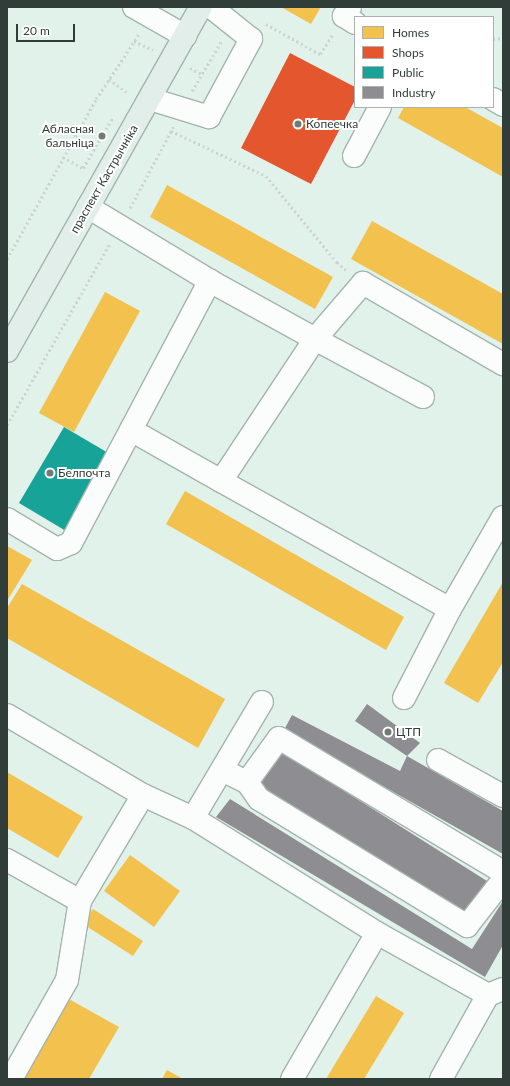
<!DOCTYPE html>
<meta charset="utf-8">
<style>
body{margin:0}
#map{position:relative;width:510px;height:1086px;overflow:hidden;background:#e0f2ea;font-family:Lato,sans-serif}
div>[style]{position:absolute}
[style*='--x']{left:calc(var(--x)*1px);top:calc(var(--y)*1px);width:calc(var(--w)*1px);rotate:calc(var(--a)*1deg)}
.homes>*{inset:0;background:#f2c14e}
.shops>*{inset:0;background:#e4572e}
.public>*{inset:0;background:#17a398}
.industry>*{inset:0;background:#8d8d92}
.path>*{height:2.5px;margin-top:-1.25px;transform-origin:0;background:repeating-linear-gradient(90deg,#ccd3d1 0 2px,transparent 0 5px)}
.roads{filter:drop-shadow(1px 0 #a5b3ad) drop-shadow(-1px 0 #a5b3ad) drop-shadow(0 1px #a5b3ad) drop-shadow(0 -1px #a5b3ad)}
.minor>*{height:22px;margin:-11px;padding:0 11px;transform-origin:11px;border-radius:11px;background:#fafdfc}
.major>*{height:22px;margin:-11px;padding:0 11px;transform-origin:11px;border-radius:11px;background:#e2eee9}
.dots>*{width:11px;height:11px;translate:-50% -50%;box-sizing:border-box;border:2px solid #fff;border-radius:50%}
span{translate:-50% -50%;white-space:nowrap;text-align:center;line-height:1.15;-webkit-text-stroke:4px #fff;paint-order:stroke}
.poi-label{font-size:12px;color:#303d38}
.left{translate:0 -50%;text-align:left}
.right{translate:-100% -50%;text-align:right}
.street-label{font-size:12px;color:#303d38}
.frame{position:absolute;inset:0;border:8px solid #303d38;pointer-events:none}
.legend{position:absolute;left:354px;top:16px;width:140px;height:92px;box-sizing:border-box;background:#fff;border:1px solid #acb1af;margin:0;padding:5px 7px;list-style:none;font-size:12px;color:#303d38}
.legend li{display:flex;align-items:center;gap:8px;height:20px}
.legend b{width:20px;border:1px solid #acb1af}
.scale{position:absolute;left:16px;top:24px;width:59px;height:18px;box-sizing:border-box;border:2px solid #303d38;border-top:0;padding-left:5px;font-size:12px;line-height:14px;white-space:nowrap;color:#303d38;-webkit-text-stroke:3px #fff;paint-order:stroke}
</style>
<div id="map">
<div class="homes">
<i style="clip-path:polygon(281px 7px,321px 7px,311px 24px)"></i>
<i style="clip-path:polygon(404px 107px,465px 107px,503px 128px,503px 177px,398px 118px)"></i>
<i style="clip-path:polygon(167px 185px,333px 277px,315px 309px,150px 217px)"></i>
<i style="clip-path:polygon(372px 221px,503px 294px,503px 344px,351px 259px)"></i>
<i style="clip-path:polygon(105px 292px,140px 311px,74px 432px,39px 413px)"></i>
<i style="clip-path:polygon(185px 491px,404px 617px,386px 650px,166px 524px)"></i>
<i style="clip-path:polygon(7px 546px,32px 560px,7px 601px)"></i>
<i style="clip-path:polygon(503px 582px,503px 662px,478px 703px,444px 683px)"></i>
<i style="clip-path:polygon(22px 584px,225px 699px,198px 748px,7px 638px,7px 608px)"></i>
<i style="clip-path:polygon(7px 772px,83px 817px,58px 858px,7px 828px)"></i>
<i style="clip-path:polygon(130px 855px,180px 891px,154px 927px,104px 891px)"></i>
<i style="clip-path:polygon(93px 909px,143px 941px,133px 956px,83px 924px)"></i>
<i style="clip-path:polygon(376px 996px,404px 1013px,364px 1079px,326px 1079px)"></i>
<i style="clip-path:polygon(67px 998px,119px 1027px,89px 1079px,20px 1079px)"></i>
<i style="clip-path:polygon(167px 1070px,183px 1079px,162px 1079px)"></i>
</div>
<div class="shops">
<i style="clip-path:polygon(290px 53px,355px 87px,355px 100px,311px 184px,241px 148px)"></i>
</div>
<div class="public">
<i style="clip-path:polygon(64px 427px,110px 454px,66px 531px,19px 503px)"></i>
</div>
<div class="industry">
<i style="clip-path:polygon(367px 704px,420px 743px,407px 756px,503px 811px,503px 854px,284px 730px,292px 715px,400px 771px,407px 756px,355px 721px)"></i>
<i style="clip-path:polygon(281px 751px,487px 881px,465px 914px,258px 784px)"></i>
<i style="clip-path:polygon(230px 799px,472px 949px,503px 901px,503px 945px,485px 977px,216px 817px)"></i>
</div>
<div class="path">
<i style="--x:266;--y:24;--w:62;--a:29.1"></i>
<i style="--x:320;--y:54;--w:24;--a:-57"></i>
<i style="--x:493;--y:39;--w:10;--a:-6"></i>
<i style="--x:134;--y:41;--w:21;--a:25"></i>
<i style="--x:190;--y:68;--w:13;--a:27"></i>
<i style="--x:109;--y:79;--w:22;--a:36"></i>
<i style="--x:192;--y:91;--w:57;--a:-59.4"></i>
<i style="--x:171;--y:131;--w:105;--a:25.3"></i>
<i style="--x:266;--y:176;--w:112;--a:50.5"></i>
<i style="--x:337;--y:262;--w:12;--a:42"></i>
<i style="--x:63;--y:157;--w:23;--a:29"></i>
<i style="--x:83;--y:168;--w:59;--a:-59.5"></i>
<i style="--x:130;--y:208;--w:92;--a:-62"></i>
<i style="--x:7;--y:259;--w:183;--a:-60.9"></i>
<i style="--x:96;--y:99;--w:78;--a:-56.5"></i>
<i style="--x:7;--y:425;--w:209;--a:-60.5"></i>
</div>
<div class="roads">
<div class="minor">
<i style="--x:134;--y:7;--w:59;--a:29.6"></i>
<i style="--x:350;--y:7;--w:11;--a:124"></i>
<i style="--x:344;--y:16;--w:13;--a:32"></i>
<i style="--x:150;--y:99;--w:62;--a:17"></i>
<i style="--x:209;--y:117;--w:89;--a:-61.7"></i>
<i style="--x:251;--y:39;--w:51;--a:-141.3"></i>
<i style="--x:493;--y:99;--w:12;--a:31"></i>
<i style="--x:354;--y:156;--w:55;--a:-62"></i>
<i style="--x:88;--y:207;--w:143;--a:31.2"></i>
<i style="--x:210;--y:281;--w:120;--a:28.9"></i>
<i style="--x:315;--y:339;--w:74;--a:-49.4"></i>
<i style="--x:363;--y:283;--w:162;--a:30.1"></i>
<i style="--x:423;--y:397;--w:123;--a:-151.8"></i>
<i style="--x:315;--y:339;--w:170;--a:123.5"></i>
<i style="--x:221;--y:481;--w:262;--a:29.2"></i>
<i style="--x:131;--y:430;--w:103;--a:29.5"></i>
<i style="--x:7;--y:519;--w:58;--a:31"></i>
<i style="--x:57;--y:549;--w:15;--a:-23"></i>
<i style="--x:71;--y:543;--w:297;--a:-62.1"></i>
<i style="--x:404;--y:698;--w:100;--a:-62.7"></i>
<i style="--x:450;--y:609;--w:106;--a:-60.1"></i>
<i style="--x:7;--y:715;--w:158;--a:30.5"></i>
<i style="--x:143;--y:795;--w:55;--a:24.7"></i>
<i style="--x:193;--y:818;--w:217;--a:32"></i>
<i style="--x:377;--y:933;--w:127;--a:29.2"></i>
<i style="--x:438;--y:760;--w:74;--a:29"></i>
<i style="--x:222;--y:770;--w:28;--a:26"></i>
<i style="--x:247;--y:782;--w:21;--a:55"></i>
<i style="--x:259;--y:799;--w:244;--a:31.4"></i>
<i style="--x:467;--y:926;--w:58;--a:-52"></i>
<i style="--x:247;--y:782;--w:54;--a:-54"></i>
<i style="--x:279;--y:738;--w:261;--a:30.9"></i>
<i style="--x:193;--y:818;--w:135;--a:-59.3"></i>
<i style="--x:7;--y:860;--w:84;--a:29.3"></i>
<i style="--x:11;--y:1079;--w:114;--a:-60.5"></i>
<i style="--x:67;--y:980;--w:80;--a:-80.7"></i>
<i style="--x:80;--y:901;--w:123;--a:-59.3"></i>
<i style="--x:292;--y:1079;--w:169;--a:-59.8"></i>
<i style="--x:441;--y:1079;--w:96;--a:-60.8"></i>
<i style="--x:488;--y:995;--w:16;--a:-22"></i>
</div>
<div class="major">
<i style="--x:7;--y:351;--w:395;--a:-60.6"></i>
</div>
</div>
<div class="dots">
<i style="left:298px;top:124px;background:#6e7c76"></i>
<i style="left:102px;top:136px;background:#6e7c76"></i>
<i style="left:50px;top:473px;background:#6e7c76"></i>
<i style="left:388px;top:732px;background:#6e7c76"></i>
</div>
<div class="poi-label">
<span class="left" style="left:306px;top:124px">Копеечка</span>
<span class="right" style="left:94px;top:136px">Абласная<br>бальніца</span>
<span class="left" style="left:58px;top:473px">Белпочта</span>
<span class="left" style="left:396px;top:732px">ЦТП</span>
</div>
<div class="street-label">
<span style="left:104px;top:179px;rotate:-60deg">праспект Кастрычніка</span>
</div>
<div class="frame"></div>
<ul class="legend">
<li><b style="height:11px;background:#f2c14e"></b>Homes</li>
<li><b style="height:11px;background:#e4572e"></b>Shops</li>
<li><b style="height:11px;background:#17a398"></b>Public</li>
<li><b style="height:11px;background:#8d8d92"></b>Industry</li>
</ul>
<div class="scale">20 m</div>
</div>
